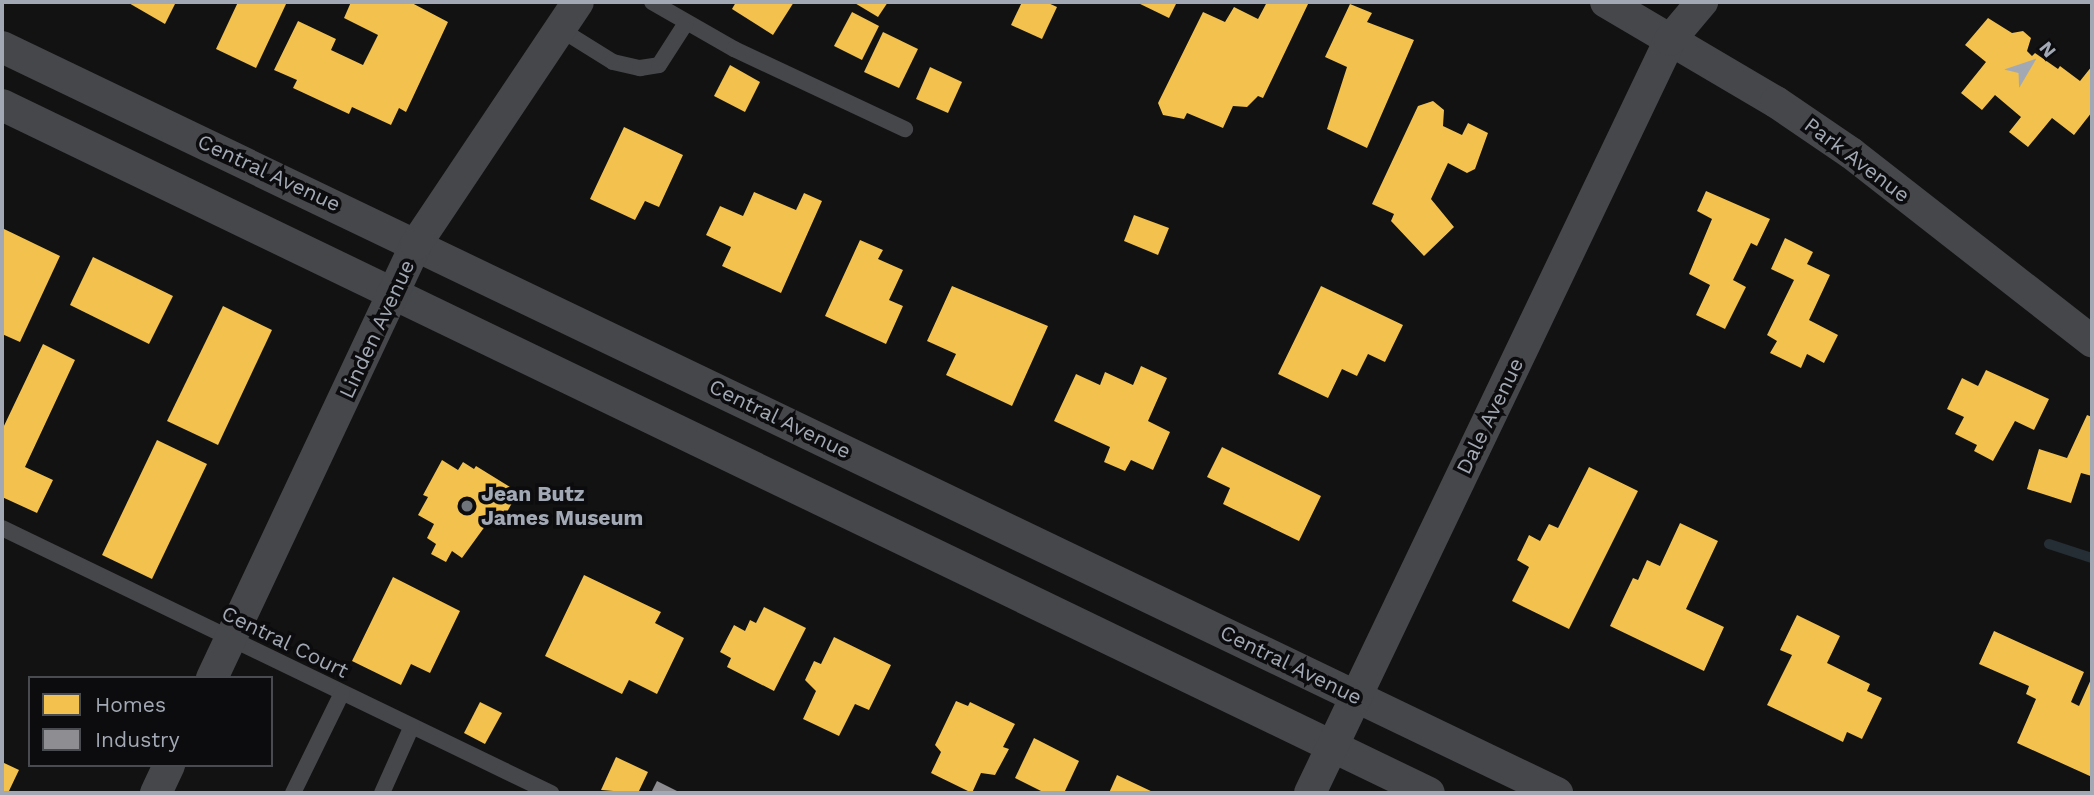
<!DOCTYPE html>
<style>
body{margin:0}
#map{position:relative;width:2094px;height:795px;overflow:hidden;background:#121212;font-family:"Work Sans",sans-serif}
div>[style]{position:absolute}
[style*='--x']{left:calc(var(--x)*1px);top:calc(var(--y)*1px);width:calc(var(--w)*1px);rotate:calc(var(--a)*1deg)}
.homes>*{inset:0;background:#f2c14e}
.industry>*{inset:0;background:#8d8d92}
.stream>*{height:10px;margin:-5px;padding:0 5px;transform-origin:5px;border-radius:5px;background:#252e34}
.service>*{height:16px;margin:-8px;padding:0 8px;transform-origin:8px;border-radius:8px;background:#46474b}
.minor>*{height:32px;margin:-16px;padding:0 16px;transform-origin:16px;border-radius:16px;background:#46474b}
.dots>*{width:19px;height:19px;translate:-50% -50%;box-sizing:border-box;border:4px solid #0c0c0e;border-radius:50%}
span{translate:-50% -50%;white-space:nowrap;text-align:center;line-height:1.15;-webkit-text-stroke:7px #0c0c0e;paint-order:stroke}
.street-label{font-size:21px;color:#a2a9b4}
.poi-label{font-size:21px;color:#a2a9b4;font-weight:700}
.left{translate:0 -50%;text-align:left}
.frame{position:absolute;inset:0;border:4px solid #a2a9b4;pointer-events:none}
.legend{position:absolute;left:28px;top:676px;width:245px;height:91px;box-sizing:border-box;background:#0c0c0e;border:2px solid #484b50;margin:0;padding:9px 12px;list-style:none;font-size:21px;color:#a2a9b4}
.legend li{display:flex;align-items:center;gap:14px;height:35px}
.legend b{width:35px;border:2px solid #484b50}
.north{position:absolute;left:1996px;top:28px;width:70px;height:70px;-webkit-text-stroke:5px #0c0c0e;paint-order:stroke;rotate:51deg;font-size:19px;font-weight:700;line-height:28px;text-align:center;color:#a2a9b4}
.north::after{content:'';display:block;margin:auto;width:24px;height:32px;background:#a2a9b4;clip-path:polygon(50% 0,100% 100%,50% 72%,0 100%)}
</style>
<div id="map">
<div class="homes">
<i style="clip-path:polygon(127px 2px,176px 2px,165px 24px)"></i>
<i style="clip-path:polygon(238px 2px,287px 2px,256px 68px,216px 49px)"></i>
<i style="clip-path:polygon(351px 2px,410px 2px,448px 22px,406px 112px,399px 108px,391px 125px,352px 107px,349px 114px,293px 88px,297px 80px,274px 70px,298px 21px,336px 39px,331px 50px,363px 65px,378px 35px,344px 18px)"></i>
<i style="clip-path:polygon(736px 2px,794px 2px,773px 35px,732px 9px)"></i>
<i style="clip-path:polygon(853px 2px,888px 2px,878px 17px)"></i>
<i style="clip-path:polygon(1022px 2px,1046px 2px,1057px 7px,1042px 39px,1011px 25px)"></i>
<i style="clip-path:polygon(1136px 2px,1177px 2px,1169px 18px)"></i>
<i style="clip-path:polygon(1267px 2px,1309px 2px,1263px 98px,1258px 96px,1247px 107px,1233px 106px,1223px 128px,1187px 113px,1184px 119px,1163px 115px,1158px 103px,1203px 12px,1225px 22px,1234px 7px,1258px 19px)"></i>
<i style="clip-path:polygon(1350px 4px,1372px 13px,1367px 22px,1414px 40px,1367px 148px,1327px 129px,1347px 67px,1325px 57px)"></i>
<i style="clip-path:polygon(852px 12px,879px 26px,862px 60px,834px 46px)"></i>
<i style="clip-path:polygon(1988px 18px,2012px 33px,2023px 31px,2031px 38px,2027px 51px,2032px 56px,2035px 53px,2058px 69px,2060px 66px,2080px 81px,2092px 66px,2092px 112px,2074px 135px,2052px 118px,2028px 147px,2009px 132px,2021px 117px,1995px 95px,1982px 110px,1961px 93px,1986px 62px,1965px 45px)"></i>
<i style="clip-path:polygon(883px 32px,918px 49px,899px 88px,864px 72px)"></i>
<i style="clip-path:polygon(730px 65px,760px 82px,745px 112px,714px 96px)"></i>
<i style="clip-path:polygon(930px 67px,962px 82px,948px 113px,916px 99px)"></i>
<i style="clip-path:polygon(1433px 101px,1444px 110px,1443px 126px,1462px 135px,1468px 123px,1488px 133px,1475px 169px,1467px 173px,1448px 163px,1431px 199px,1454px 227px,1424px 256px,1391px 221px,1394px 214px,1372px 204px,1418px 106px)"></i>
<i style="clip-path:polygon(624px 127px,683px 155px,659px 207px,645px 201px,635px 220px,590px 199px)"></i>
<i style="clip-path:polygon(1706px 191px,1770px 219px,1757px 246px,1751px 243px,1733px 280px,1746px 287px,1725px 329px,1696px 315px,1710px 285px,1689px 274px,1712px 219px,1697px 211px)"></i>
<i style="clip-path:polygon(754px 192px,796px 210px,804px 193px,822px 201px,781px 293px,722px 266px,731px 247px,706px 235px,720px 206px,743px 216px)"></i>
<i style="clip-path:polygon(1134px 215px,1169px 228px,1158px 255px,1124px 241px)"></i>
<i style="clip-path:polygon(2px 228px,60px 256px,20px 342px,2px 334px)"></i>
<i style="clip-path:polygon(1785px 238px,1813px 252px,1807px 264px,1830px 275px,1809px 320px,1838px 335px,1824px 363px,1807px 354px,1801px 368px,1770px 353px,1777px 341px,1767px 335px,1794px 280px,1771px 269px)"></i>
<i style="clip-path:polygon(860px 240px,883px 250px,878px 259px,903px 270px,889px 300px,903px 306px,886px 344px,825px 316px)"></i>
<i style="clip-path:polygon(93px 257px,173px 296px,149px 344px,70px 305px)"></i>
<i style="clip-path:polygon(952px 286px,1048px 326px,1012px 406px,946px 375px,956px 354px,927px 341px)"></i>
<i style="clip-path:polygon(1321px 286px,1403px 325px,1385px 362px,1368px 354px,1357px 376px,1342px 369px,1328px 398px,1278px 374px)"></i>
<i style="clip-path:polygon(223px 306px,272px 330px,218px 445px,167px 421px)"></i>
<i style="clip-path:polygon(43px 344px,75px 360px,25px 467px,53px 480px,37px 513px,2px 497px,2px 430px)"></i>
<i style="clip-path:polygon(1141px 366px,1167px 378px,1148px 421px,1170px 432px,1153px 470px,1131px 460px,1125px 471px,1104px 462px,1110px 447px,1054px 421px,1076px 374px,1100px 385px,1105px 372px,1133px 385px)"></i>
<i style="clip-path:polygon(1986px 370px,2049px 399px,2034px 430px,2015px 421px,1993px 461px,1974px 451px,1977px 445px,1955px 434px,1964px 417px,1947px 409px,1962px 378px,1978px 386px)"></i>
<i style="clip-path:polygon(2087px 415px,2092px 417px,2092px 476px,2081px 473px,2071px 503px,2027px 489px,2039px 449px,2067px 458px)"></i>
<i style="clip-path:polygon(157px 440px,207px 464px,152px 579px,102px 555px)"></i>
<i style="clip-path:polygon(1222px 447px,1321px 496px,1299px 541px,1223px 504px,1230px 488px,1207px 477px)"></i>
<i style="clip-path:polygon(442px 460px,458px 470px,463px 462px,474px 469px,476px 466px,518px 492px,501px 523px,491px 518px,462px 558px,452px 551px,446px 562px,431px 554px,436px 544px,427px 538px,434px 524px,418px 515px,428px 497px,423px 495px)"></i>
<i style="clip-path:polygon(1589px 467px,1638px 491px,1569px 629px,1512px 601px,1529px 567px,1517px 560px,1529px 535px,1540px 541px,1549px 524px,1558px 528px)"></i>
<i style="clip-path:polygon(1680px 523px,1718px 541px,1686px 609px,1724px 627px,1704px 671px,1610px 626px,1633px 578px,1638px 580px,1647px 560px,1660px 566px)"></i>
<i style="clip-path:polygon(584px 575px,661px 612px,655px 623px,684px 638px,657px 694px,629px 680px,622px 694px,545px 656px)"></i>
<i style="clip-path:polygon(393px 577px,460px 611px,430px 673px,411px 664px,401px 685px,352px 661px)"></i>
<i style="clip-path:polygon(764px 607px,806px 628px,774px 691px,727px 667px,731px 658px,720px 652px,734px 625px,745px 631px,750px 620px,756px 623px)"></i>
<i style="clip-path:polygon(1797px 615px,1840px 636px,1827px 663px,1870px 684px,1867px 691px,1882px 698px,1862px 739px,1847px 732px,1843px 742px,1767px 705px,1792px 655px,1780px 650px)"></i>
<i style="clip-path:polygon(1994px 631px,2084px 672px,2071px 702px,2079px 706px,2092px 677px,2092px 777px,2017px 743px,2036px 699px,2026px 694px,2029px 686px,1979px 664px)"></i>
<i style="clip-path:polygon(834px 637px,891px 665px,869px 710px,855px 704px,839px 736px,803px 719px,816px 691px,805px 680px,814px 661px,821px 664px)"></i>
<i style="clip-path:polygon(956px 701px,968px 706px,970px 702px,1015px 724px,1003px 747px,1009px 749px,995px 775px,981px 773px,972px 793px,931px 773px,941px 752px,935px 745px)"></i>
<i style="clip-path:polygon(480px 702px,502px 713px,485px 744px,464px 733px)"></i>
<i style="clip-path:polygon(1034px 738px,1079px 761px,1064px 793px,1045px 793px,1015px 778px)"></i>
<i style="clip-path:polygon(616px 757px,648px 772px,638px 793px,601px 790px)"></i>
<i style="clip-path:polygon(2px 762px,19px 770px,8px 793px,2px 793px)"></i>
<i style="clip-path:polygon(1117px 775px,1155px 793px,1109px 793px)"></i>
</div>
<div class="industry">
<i style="clip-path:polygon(657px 781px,681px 793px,651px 793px)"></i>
</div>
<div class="stream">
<i style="--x:2049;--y:544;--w:45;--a:18"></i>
</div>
<div class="service">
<i style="--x:652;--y:2;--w:95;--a:29.8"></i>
<i style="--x:734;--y:49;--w:189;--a:25.1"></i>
<i style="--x:560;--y:29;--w:62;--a:31.9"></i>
<i style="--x:613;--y:62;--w:28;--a:13"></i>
<i style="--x:640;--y:68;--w:19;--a:-9"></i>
<i style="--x:659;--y:65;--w:50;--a:-57.3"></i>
<i style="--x:2;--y:528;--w:610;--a:25.77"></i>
<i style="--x:293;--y:793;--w:111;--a:-63.9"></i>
<i style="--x:382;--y:793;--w:73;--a:-65.9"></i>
</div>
<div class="minor">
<i style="--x:1606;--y:2;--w:197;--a:30.5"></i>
<i style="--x:1776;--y:102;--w:91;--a:34.2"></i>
<i style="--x:1851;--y:153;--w:306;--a:38"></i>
<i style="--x:2;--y:47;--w:1725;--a:25.63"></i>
<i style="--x:2;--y:105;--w:1584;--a:25.74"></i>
<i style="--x:212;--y:678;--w:480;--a:-64.8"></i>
<i style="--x:416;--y:244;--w:291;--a:-56.2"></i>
<i style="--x:156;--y:793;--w:31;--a:-65"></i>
<i style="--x:1310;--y:793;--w:835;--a:-64.45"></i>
<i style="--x:1670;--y:40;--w:50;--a:-49.9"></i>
</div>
<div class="dots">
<i style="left:467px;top:506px;background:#70747b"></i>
</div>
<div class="street-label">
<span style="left:1857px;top:160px;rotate:37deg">Park Avenue</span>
<span style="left:269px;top:173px;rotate:25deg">Central Avenue</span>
<span style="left:377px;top:329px;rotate:-65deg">Linden Avenue</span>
<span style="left:1490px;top:416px;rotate:-64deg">Dale Avenue</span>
<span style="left:780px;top:419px;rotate:26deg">Central Avenue</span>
<span style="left:285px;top:642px;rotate:26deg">Central Court</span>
<span style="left:1291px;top:665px;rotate:26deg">Central Avenue</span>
</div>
<div class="poi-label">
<span class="left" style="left:481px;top:506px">Jean Butz<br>James Museum</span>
</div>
<div class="frame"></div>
<ul class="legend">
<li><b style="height:19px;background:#f2c14e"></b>Homes</li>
<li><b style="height:19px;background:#8d8d92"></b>Industry</li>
</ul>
<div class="north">N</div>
</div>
